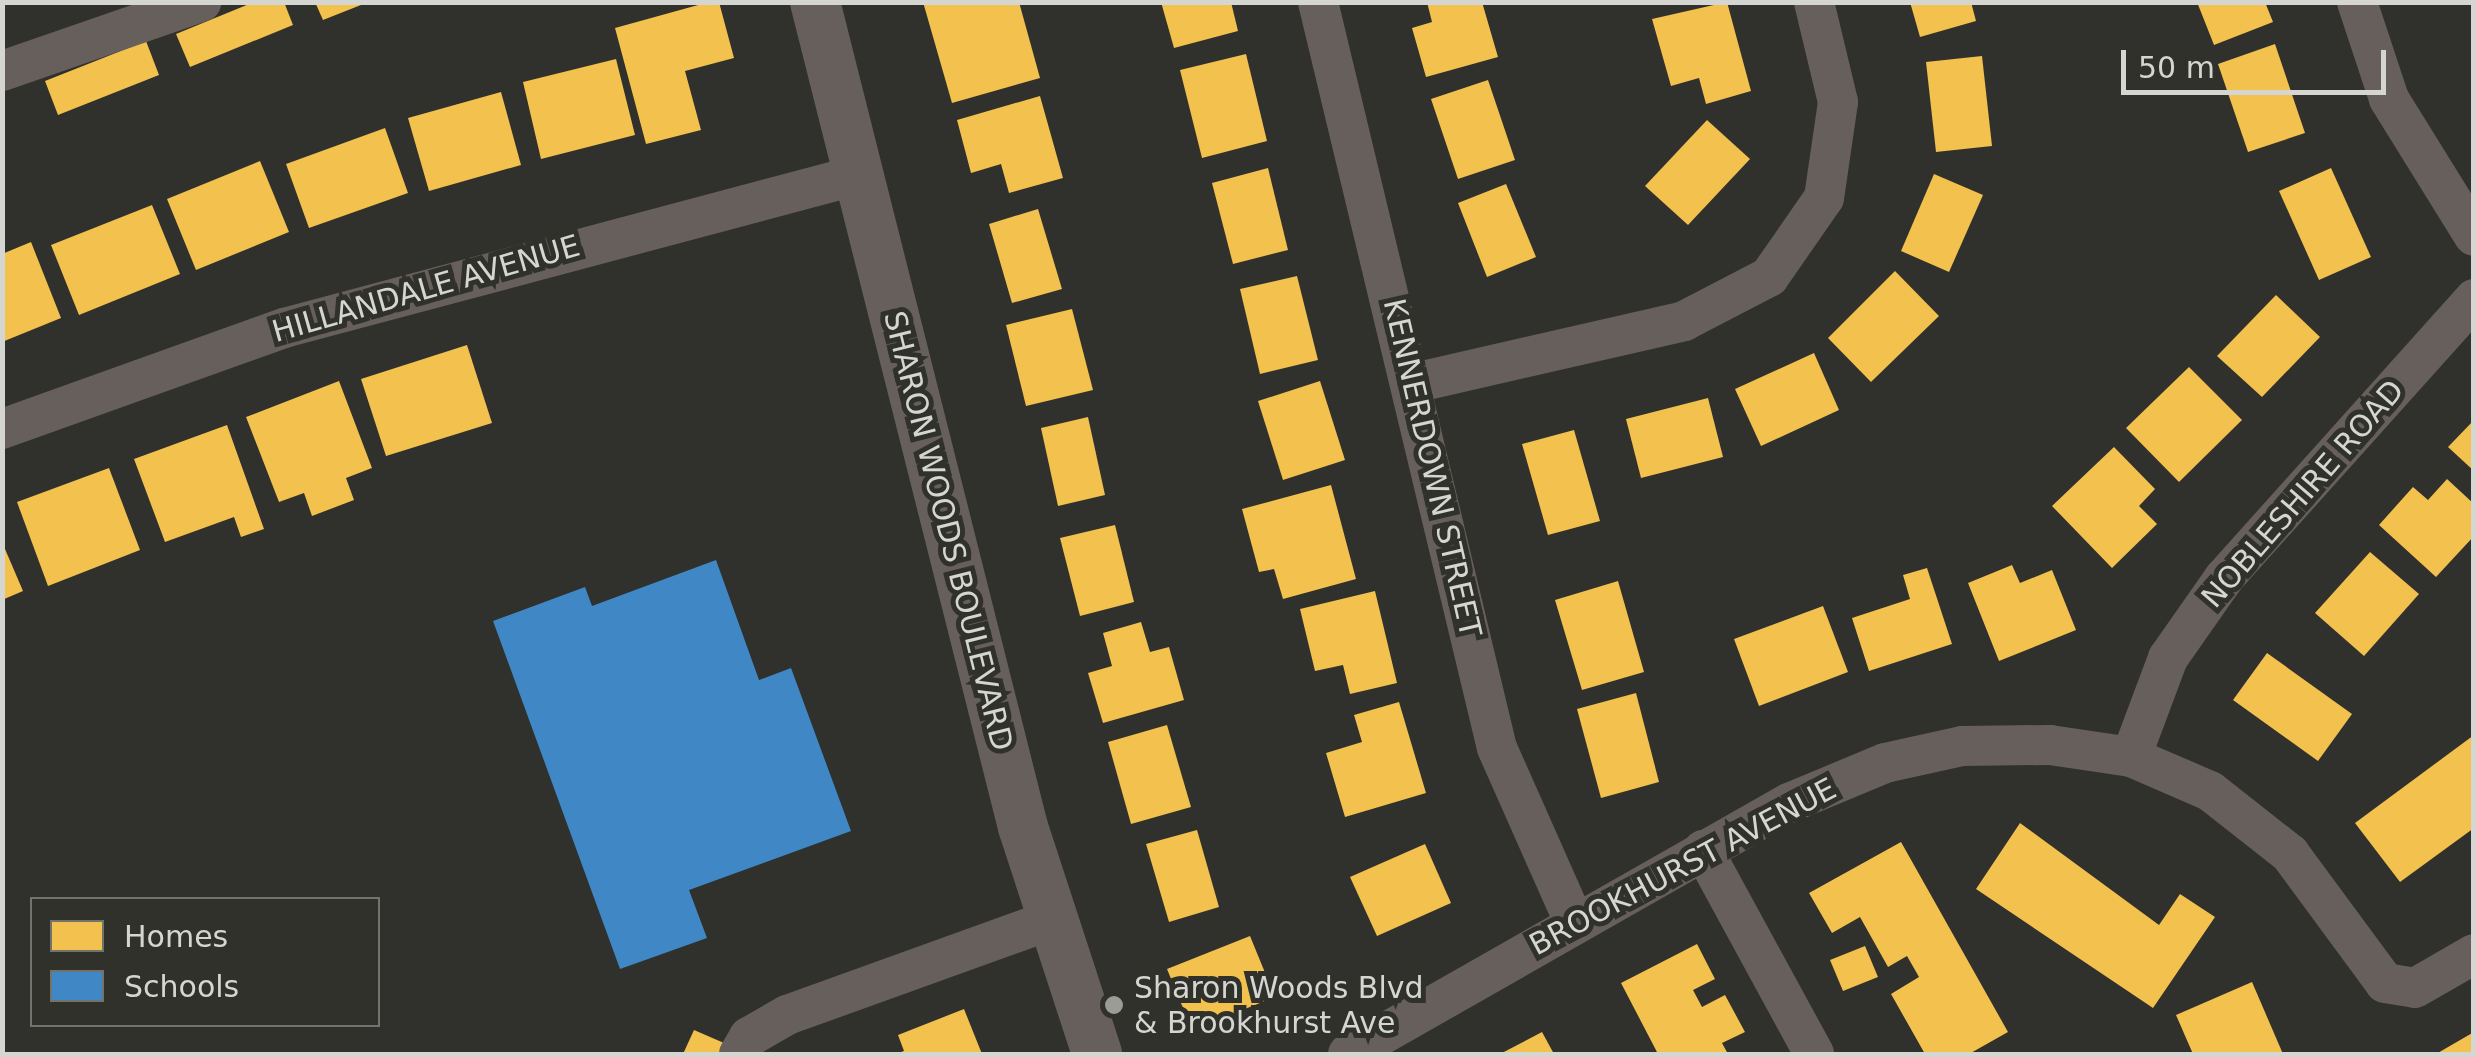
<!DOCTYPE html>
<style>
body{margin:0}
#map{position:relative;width:2476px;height:1057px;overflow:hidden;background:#30302d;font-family:"DejaVu Sans",sans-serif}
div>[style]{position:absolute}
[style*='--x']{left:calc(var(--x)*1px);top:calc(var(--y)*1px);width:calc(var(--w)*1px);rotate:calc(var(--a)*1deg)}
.homes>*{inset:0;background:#f2c14e}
.schools>*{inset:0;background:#3f88c5}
.minor>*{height:40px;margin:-20px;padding:0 20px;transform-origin:20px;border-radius:20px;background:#665f5b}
.tertiary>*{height:50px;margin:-25px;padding:0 25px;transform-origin:25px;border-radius:25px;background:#665f5b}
.dots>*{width:28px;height:28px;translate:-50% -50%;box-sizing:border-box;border:5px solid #31312c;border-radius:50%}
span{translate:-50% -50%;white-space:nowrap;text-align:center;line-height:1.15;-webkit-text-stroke:10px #31312c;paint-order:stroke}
.street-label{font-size:30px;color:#d5d5d2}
.poi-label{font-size:30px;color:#d5d5d2}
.left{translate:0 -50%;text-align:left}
.frame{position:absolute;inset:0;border:5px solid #d5d5d2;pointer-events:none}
.legend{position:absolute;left:30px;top:897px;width:350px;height:130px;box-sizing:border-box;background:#31312c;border:2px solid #73736e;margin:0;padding:12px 18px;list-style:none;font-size:30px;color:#d5d5d2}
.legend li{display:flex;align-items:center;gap:20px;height:50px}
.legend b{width:50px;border:2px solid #73736e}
.scale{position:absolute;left:2121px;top:50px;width:265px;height:45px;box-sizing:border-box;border:5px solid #d5d5d2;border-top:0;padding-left:12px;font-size:30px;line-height:35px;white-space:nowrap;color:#d5d5d2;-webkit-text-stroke:8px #31312c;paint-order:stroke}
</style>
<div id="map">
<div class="homes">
<i style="clip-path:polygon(254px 2px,284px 2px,293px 25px,190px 67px,176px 34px)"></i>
<i style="clip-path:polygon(315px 2px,366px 2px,366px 3px,323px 20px)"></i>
<i style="clip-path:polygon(709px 2px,719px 2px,734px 58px,685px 71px,701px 130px,646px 144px,615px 28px)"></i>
<i style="clip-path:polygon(923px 2px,1019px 2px,1040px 78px,952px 103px)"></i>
<i style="clip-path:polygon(1161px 2px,1231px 2px,1238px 31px,1174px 48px)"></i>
<i style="clip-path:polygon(1427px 2px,1482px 2px,1498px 57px,1426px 77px,1412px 28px,1432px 22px)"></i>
<i style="clip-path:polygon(1727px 2px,1751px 91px,1706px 104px,1699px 78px,1671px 86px,1652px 19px)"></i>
<i style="clip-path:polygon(1910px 2px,1971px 2px,1976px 21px,1920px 37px)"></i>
<i style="clip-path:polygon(2197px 2px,2265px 2px,2273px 22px,2214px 45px)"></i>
<i style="clip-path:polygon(146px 41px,159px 75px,58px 115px,45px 81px)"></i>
<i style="clip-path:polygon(2275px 44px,2305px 133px,2248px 152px,2218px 64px)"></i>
<i style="clip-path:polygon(1246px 54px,1267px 141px,1202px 158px,1180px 70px)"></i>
<i style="clip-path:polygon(1982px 56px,1992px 146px,1936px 152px,1926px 62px)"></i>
<i style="clip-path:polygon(616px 59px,635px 135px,541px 159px,523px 82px)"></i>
<i style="clip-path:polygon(1488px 80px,1515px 160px,1458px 179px,1431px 99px)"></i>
<i style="clip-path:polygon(501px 92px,521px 165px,429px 191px,408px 118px)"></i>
<i style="clip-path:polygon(1040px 96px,1063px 178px,1009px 193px,1001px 164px,971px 173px,957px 120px)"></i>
<i style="clip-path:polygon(1707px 120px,1750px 159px,1688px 225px,1645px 186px)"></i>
<i style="clip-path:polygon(385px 128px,408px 193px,309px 228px,286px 164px)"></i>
<i style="clip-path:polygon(260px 161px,289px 232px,196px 270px,167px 199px)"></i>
<i style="clip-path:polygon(1268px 168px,1288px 250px,1233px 264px,1212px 183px)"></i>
<i style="clip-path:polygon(2331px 168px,2371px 257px,2319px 280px,2279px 191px)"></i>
<i style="clip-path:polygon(1934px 174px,1983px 195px,1949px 272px,1901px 251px)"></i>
<i style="clip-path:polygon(1506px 184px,1536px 257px,1487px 277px,1458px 203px)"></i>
<i style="clip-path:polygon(152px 205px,180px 274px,79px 315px,51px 245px)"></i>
<i style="clip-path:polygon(1038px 209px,1062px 289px,1012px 303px,989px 224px)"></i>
<i style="clip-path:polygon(31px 242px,61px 318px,2px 342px,2px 254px)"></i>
<i style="clip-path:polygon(1895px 271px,1939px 316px,1871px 382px,1828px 338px)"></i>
<i style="clip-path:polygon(1297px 276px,1318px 360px,1260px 374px,1240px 289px)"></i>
<i style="clip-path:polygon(2276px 295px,2320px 337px,2262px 397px,2217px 356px)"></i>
<i style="clip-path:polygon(1072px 309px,1093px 390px,1026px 406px,1006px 325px)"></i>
<i style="clip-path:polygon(467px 345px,492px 423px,386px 456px,361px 379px)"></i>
<i style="clip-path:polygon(1814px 353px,1839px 410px,1761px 446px,1735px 389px)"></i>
<i style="clip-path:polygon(2189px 367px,2242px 420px,2179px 482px,2126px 428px)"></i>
<i style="clip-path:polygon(339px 381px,372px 468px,346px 478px,354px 500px,312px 516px,304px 493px,279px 502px,246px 417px)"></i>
<i style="clip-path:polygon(1320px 381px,1345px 460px,1283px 480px,1258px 401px)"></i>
<i style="clip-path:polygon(1708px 398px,1723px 457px,1641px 478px,1626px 419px)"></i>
<i style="clip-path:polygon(1088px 417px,1105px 495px,1058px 506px,1041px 428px)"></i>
<i style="clip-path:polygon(2474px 420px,2474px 471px,2448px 447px)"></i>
<i style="clip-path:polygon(227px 425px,264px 529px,241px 537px,234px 517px,165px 542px,134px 459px)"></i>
<i style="clip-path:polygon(1574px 430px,1600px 521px,1548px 535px,1522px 444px)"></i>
<i style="clip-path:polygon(2114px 447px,2155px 489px,2139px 506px,2157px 524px,2112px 568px,2052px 506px)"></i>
<i style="clip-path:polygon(109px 468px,140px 550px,48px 586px,17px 502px)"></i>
<i style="clip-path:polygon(2447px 479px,2474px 504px,2474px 536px,2436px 577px,2379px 525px,2413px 487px,2428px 500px)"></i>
<i style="clip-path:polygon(1331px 485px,1356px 579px,1283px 599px,1274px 569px,1259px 572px,1242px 509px)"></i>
<i style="clip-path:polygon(1115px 525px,1134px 602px,1080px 616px,1060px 538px)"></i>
<i style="clip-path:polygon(2px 542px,23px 591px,2px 600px)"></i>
<i style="clip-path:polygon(2370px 552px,2419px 594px,2364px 656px,2315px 613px)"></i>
<i style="clip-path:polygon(2012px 565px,2020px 583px,2052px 570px,2076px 630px,1999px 661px,1968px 583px)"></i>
<i style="clip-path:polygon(1927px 568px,1952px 644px,1869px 671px,1852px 618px,1910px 599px,1903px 575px)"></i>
<i style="clip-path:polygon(1618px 581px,1644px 672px,1582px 690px,1555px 600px)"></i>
<i style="clip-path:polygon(1375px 591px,1397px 683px,1350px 694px,1343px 665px,1315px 671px,1300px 609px)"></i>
<i style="clip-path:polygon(1823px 606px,1848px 672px,1759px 706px,1734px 639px)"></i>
<i style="clip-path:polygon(1141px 622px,1150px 652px,1169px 647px,1184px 700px,1103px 723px,1088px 673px,1112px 666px,1103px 633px)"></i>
<i style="clip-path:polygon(2267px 653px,2352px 714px,2318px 761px,2233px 700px)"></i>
<i style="clip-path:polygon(1636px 693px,1659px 782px,1601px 798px,1577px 709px)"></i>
<i style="clip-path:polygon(1399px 702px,1426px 793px,1345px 817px,1326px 753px,1362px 742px,1354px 715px)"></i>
<i style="clip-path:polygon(1167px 725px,1191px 807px,1131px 824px,1108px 742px)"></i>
<i style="clip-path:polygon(2474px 735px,2474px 828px,2400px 882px,2355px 823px)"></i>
<i style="clip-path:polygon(2020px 823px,2159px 925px,2180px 894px,2215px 917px,2153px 1008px,1976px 889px)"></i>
<i style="clip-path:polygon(1197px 830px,1219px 907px,1169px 922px,1146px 844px)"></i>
<i style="clip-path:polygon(1901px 842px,2008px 1032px,1969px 1054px,1925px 1054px,1891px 994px,1919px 977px,1907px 956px,1888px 967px,1860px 917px,1832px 933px,1809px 893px)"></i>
<i style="clip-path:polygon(1425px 844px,1451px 903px,1377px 936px,1350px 877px)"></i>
<i style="clip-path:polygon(1250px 936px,1275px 997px,1192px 1030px,1167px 969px)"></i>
<i style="clip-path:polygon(1697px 944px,1715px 979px,1693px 990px,1702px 1007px,1725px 995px,1745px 1032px,1722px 1043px,1728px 1054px,1658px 1054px,1621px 983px)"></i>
<i style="clip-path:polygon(1865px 946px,1878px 977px,1843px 991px,1830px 960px)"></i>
<i style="clip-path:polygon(2252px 982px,2283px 1054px,2193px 1054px,2176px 1015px)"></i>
<i style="clip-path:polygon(964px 1009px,982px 1054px,895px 1054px,904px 1051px,898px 1035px)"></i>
<i style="clip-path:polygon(694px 1030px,724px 1043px,719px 1054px,683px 1054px)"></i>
<i style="clip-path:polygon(1542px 1032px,1554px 1054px,1500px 1054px)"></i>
<i style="clip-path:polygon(2474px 1032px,2474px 1054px,2436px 1054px)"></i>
</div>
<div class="schools">
<i style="clip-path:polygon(716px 560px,759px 680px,791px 668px,851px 831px,689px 890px,707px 938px,620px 969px,493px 621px,585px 587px,592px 606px)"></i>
</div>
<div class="minor">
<i style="--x:1318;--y:2;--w:767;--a:76.51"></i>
<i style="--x:1497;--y:748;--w:190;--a:66.1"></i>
<i style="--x:2357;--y:2;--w:102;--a:71.7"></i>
<i style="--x:2389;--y:99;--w:161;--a:58.2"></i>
<i style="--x:2;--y:71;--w:211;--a:-19.1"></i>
<i style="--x:1414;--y:383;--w:277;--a:-12.9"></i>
<i style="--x:1684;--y:321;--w:96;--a:-27.4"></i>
<i style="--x:1769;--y:277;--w:96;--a:-55.2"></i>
<i style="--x:1824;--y:198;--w:97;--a:-81.7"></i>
<i style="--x:1838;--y:102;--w:103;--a:-103.5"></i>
<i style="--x:2;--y:429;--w:300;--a:-19.7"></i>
<i style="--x:284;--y:328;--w:594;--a:-14.93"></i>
<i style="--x:2131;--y:757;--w:106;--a:-69.5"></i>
<i style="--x:2168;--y:658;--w:98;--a:-55"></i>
<i style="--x:2224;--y:578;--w:375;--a:-48.1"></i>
<i style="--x:1703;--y:850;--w:232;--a:61.4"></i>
<i style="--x:739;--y:1054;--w:20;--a:-60"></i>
<i style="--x:749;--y:1037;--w:44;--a:-30.1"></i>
<i style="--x:787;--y:1015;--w:283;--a:-19.8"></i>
<i style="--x:1348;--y:1054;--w:507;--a:-29.65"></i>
<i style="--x:1789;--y:803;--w:104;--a:-22.6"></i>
<i style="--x:1885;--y:763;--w:79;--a:-12.4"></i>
<i style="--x:1962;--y:746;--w:88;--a:-0.7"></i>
<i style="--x:2050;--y:745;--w:82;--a:8.4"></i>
<i style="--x:2131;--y:757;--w:86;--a:23.3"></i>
<i style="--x:2210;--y:791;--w:102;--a:38.2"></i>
<i style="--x:2290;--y:854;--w:160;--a:53.6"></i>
<i style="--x:2385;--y:983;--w:30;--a:9"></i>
<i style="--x:2415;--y:988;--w:68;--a:-30"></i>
</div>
<div class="tertiary">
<i style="--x:815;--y:2;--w:851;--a:75.85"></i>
<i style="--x:1023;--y:827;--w:239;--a:71.9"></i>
</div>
<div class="dots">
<i style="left:1114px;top:1005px;background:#9b9b98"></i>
</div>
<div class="street-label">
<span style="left:426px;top:289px;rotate:-16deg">HILLANDALE AVENUE</span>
<span style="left:1432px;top:468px;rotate:77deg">KENNERDOWN STREET</span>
<span style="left:2303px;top:494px;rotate:-49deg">NOBLESHIRE ROAD</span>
<span style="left:948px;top:531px;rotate:76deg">SHARON WOODS BOULEVARD</span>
<span style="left:1683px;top:867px;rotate:-28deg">BROOKHURST AVENUE</span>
</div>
<div class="poi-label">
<span class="left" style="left:1134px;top:1005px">Sharon Woods Blvd<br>&amp; Brookhurst Ave</span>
</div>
<div class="frame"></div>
<ul class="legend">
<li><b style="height:28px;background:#f2c14e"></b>Homes</li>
<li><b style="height:28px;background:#3f88c5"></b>Schools</li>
</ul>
<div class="scale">50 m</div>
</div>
